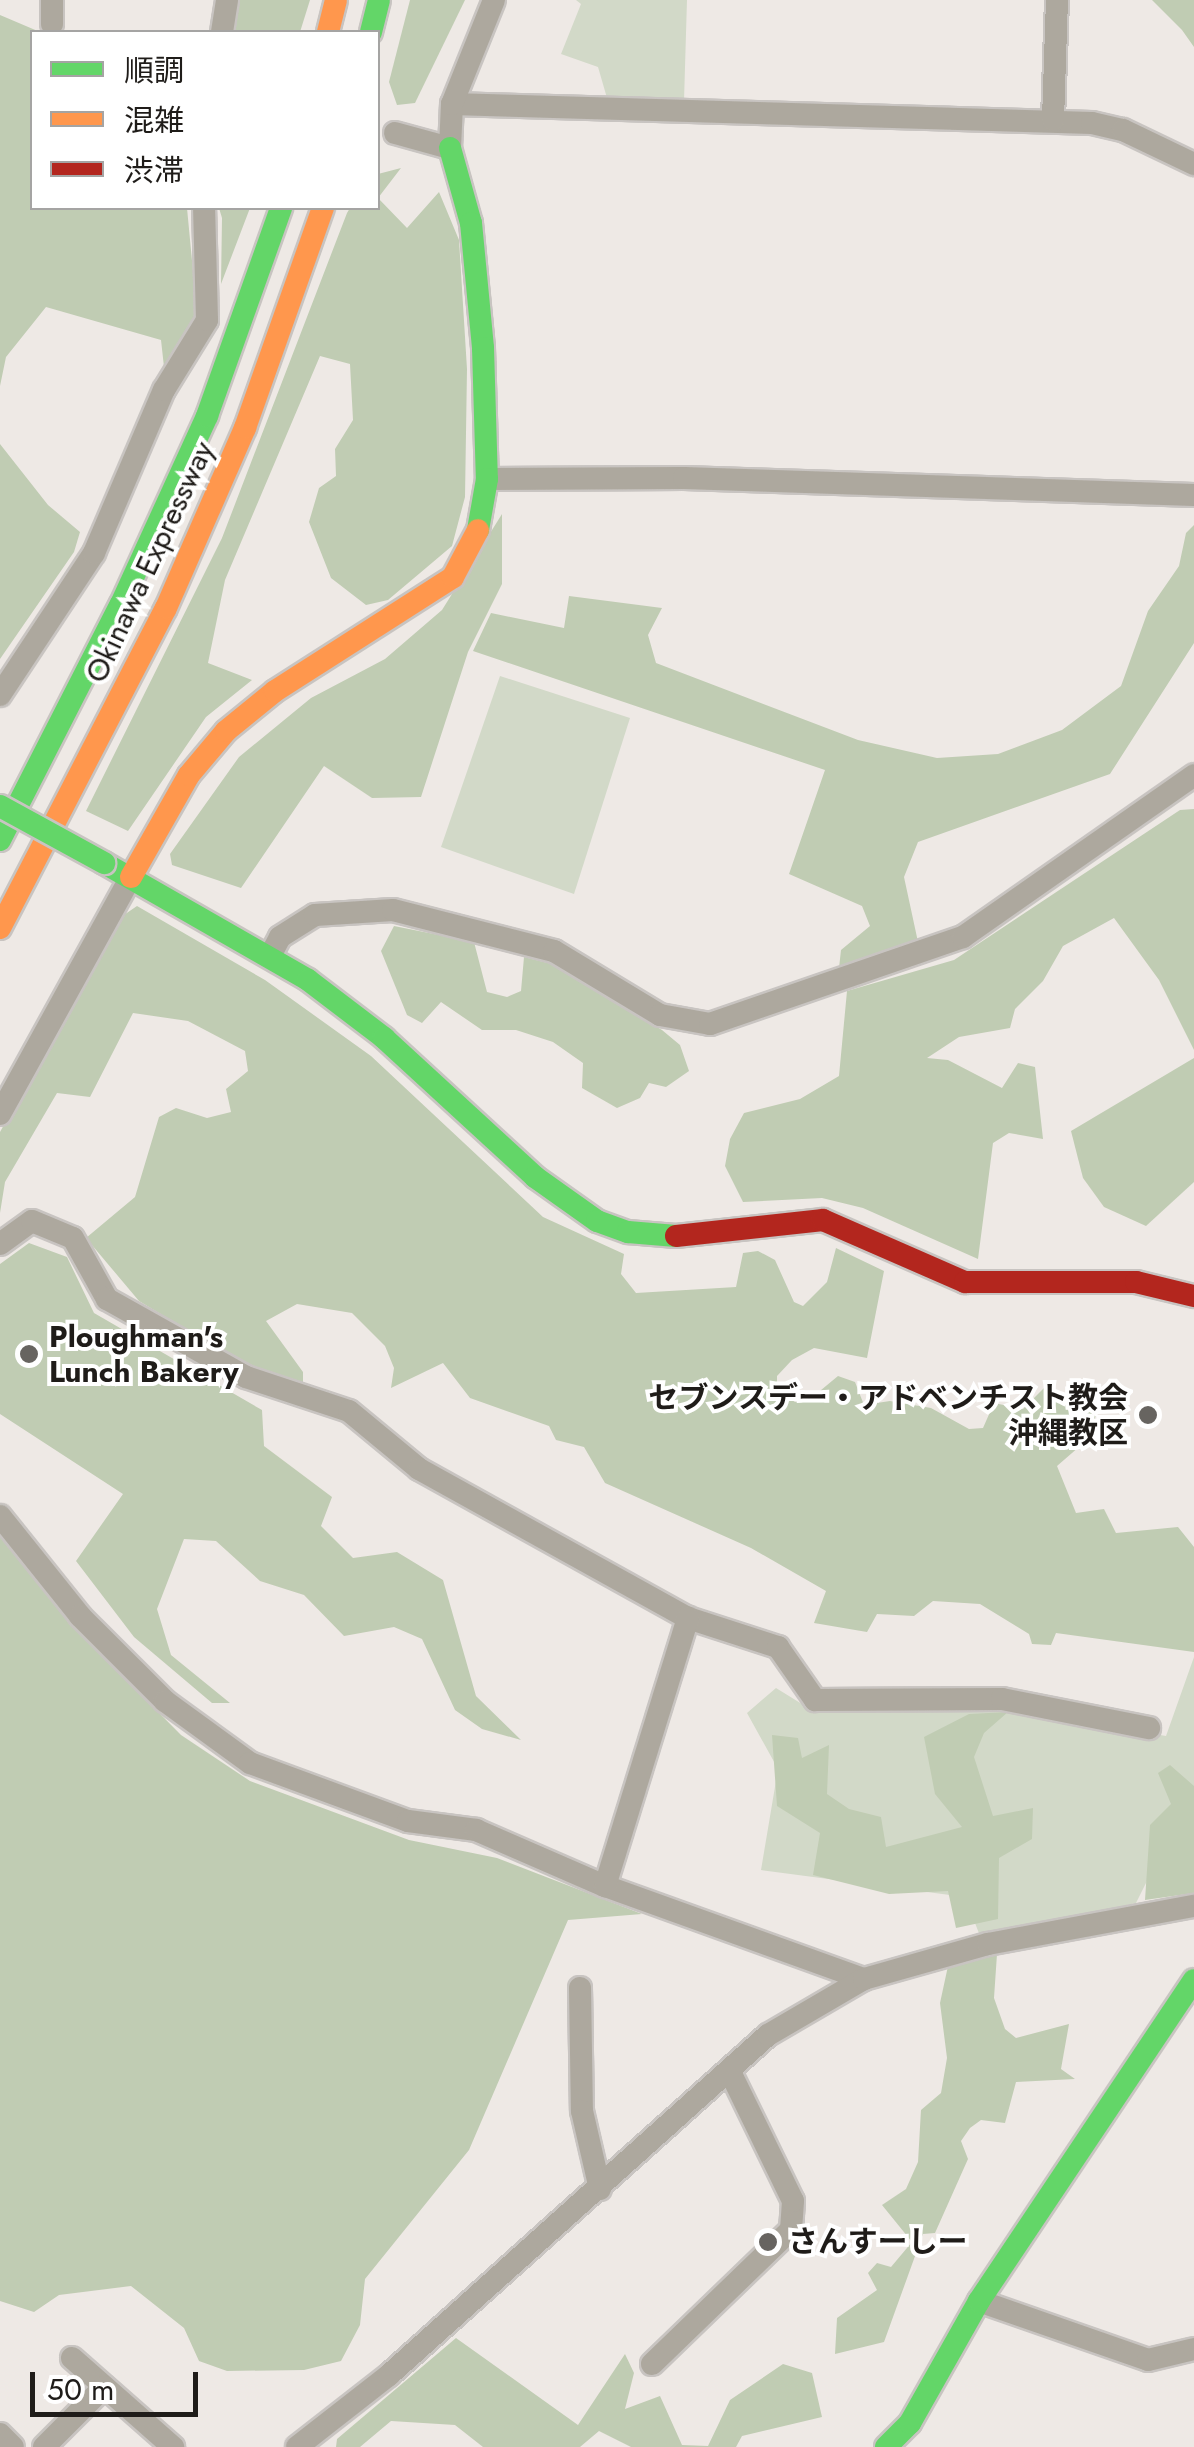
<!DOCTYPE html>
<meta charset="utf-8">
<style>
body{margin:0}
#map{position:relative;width:1194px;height:2447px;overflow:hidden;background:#eee9e5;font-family:Jost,"Noto Sans JP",sans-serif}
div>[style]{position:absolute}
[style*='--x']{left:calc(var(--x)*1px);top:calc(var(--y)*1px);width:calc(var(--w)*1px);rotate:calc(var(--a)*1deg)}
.green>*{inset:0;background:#d2d9c8}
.forest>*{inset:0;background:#c0ccb3}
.roads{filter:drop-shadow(2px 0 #c8c4c1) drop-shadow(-2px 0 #c8c4c1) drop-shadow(0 2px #c8c4c1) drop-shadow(0 -2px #c8c4c1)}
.street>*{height:22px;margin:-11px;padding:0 11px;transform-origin:11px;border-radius:11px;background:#ada89e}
.fast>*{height:22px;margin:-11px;padding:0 11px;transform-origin:11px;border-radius:11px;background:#63d668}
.slow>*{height:22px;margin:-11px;padding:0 11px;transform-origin:11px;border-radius:11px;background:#ff974d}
.jam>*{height:22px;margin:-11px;padding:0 11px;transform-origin:11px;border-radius:11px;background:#b3261e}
.bridges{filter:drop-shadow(2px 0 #c8c4c1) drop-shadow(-2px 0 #c8c4c1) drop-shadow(0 2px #c8c4c1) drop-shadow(0 -2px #c8c4c1)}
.fast-bridge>*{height:22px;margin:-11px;padding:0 11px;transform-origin:11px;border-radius:11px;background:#63d668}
.dots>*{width:28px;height:28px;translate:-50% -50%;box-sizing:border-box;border:5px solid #fff;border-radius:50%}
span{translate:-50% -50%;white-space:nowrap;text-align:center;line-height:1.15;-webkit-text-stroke:8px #fff;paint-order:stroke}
.street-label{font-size:30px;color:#1f1c19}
.poi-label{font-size:30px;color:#1f1c19;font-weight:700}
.left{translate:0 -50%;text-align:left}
.right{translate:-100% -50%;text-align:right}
.legend{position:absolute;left:30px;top:30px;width:350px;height:180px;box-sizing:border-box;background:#fff;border:2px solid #a5a4a3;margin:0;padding:12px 18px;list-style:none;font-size:30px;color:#1f1c19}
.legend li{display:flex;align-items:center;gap:20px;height:50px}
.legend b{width:50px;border:2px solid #a5a4a3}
.scale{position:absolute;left:30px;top:2372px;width:168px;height:45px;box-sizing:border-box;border:5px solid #1f1c19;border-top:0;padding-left:12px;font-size:30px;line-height:35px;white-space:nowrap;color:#1f1c19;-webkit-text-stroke:8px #fff;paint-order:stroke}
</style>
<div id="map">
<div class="green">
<i style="clip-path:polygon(576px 0,687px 0,684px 101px,607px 98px,598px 67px,561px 54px,581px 4px)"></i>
<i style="clip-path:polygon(500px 676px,630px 718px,574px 894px,441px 847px)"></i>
<i style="clip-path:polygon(1194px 1657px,1194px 1818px,1179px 1817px,1136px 1903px,980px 1936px,965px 1897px,761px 1870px,778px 1769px,747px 1713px,776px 1688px,810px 1709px,1014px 1710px,1166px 1736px)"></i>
</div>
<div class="forest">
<i style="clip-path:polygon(237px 0,310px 0,300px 32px,232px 32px)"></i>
<i style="clip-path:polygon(410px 0,465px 0,415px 103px,397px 105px,389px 82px)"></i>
<i style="clip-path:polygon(1152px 0,1194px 0,1194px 47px,1182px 30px)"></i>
<i style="clip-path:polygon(0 15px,40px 32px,32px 32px,32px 208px,187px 208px,197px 313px,164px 367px,161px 340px,46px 307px,6px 357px,0 386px)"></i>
<i style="clip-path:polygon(401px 168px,378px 198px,407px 228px,439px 192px,459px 240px,467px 369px,465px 497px,452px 546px,388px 600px,366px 605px,331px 578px,309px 522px,319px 488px,336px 476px,335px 449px,353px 420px,350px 364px,320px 356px,225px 580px,208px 663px,252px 680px,206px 717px,128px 831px,86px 811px,222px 538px,347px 213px,350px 208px,378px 208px,378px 174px)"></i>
<i style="clip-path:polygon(219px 208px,250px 208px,221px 284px,222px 218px)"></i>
<i style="clip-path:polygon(0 444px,48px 505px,80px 532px,74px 552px,0 659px)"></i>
<i style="clip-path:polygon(502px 514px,502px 584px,468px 652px,421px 797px,372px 798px,324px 766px,241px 888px,172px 865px,170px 854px,239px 757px,311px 698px,385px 659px,442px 610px)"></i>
<i style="clip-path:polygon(1194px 525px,1194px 643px,1110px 774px,918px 842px,904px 877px,918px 942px,839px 968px,841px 950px,870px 926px,862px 906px,789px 874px,825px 770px,473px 651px,491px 613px,564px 628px,569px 596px,662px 608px,648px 635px,656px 663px,858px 740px,937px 758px,998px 754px,1062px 730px,1121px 686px,1148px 611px,1179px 566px,1186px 533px)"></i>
<i style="clip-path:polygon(1194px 809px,1194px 1050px,1159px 980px,1114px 918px,1063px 946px,1043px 981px,1015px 1009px,1010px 1028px,959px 1037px,927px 1058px,948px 1060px,1002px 1088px,1018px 1063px,1035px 1067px,1043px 1139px,1009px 1133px,993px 1143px,978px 1259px,863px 1208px,822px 1198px,743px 1202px,725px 1166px,730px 1139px,744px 1113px,800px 1099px,839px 1076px,847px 991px,954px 960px,1180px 810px)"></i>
<i style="clip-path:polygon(137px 906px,265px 980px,371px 1056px,543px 1217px,624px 1254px,621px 1274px,636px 1293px,736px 1287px,743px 1253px,758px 1251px,775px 1260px,794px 1302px,803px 1306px,827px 1282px,836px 1248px,884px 1271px,867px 1358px,814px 1348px,792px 1360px,777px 1376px,777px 1391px,795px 1402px,809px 1400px,838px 1376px,855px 1382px,864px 1405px,890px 1401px,931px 1408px,969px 1429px,983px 1428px,994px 1403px,1023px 1409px,1044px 1388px,1070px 1402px,1102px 1398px,1087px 1440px,1057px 1466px,1076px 1513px,1104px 1509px,1116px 1533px,1178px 1527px,1194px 1547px,1194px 1652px,1056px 1633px,1051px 1645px,1032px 1644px,1029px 1634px,980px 1604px,933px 1601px,914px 1616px,877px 1614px,867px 1632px,814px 1623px,826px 1591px,751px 1548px,605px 1483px,584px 1447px,556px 1440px,549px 1426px,470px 1398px,443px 1363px,391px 1388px,394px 1368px,385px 1346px,352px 1313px,297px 1304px,266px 1321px,303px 1372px,303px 1383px,252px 1369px,139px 1301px,86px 1238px,135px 1197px,159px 1117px,176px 1108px,207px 1118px,231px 1112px,226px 1089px,248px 1071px,245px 1051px,188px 1021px,133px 1013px,90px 1097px,57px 1093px,5px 1182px,0 1213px,0 1132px,118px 919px)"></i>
<i style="clip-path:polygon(394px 926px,474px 942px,487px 992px,507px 997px,521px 991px,524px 957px,552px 964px,662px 1030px,680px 1045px,689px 1071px,666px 1087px,649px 1083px,640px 1098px,617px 1108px,582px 1088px,583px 1063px,553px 1042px,516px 1030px,482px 1030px,441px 1002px,422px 1023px,407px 1015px,381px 951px)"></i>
<i style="clip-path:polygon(1194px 1058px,1194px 1182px,1146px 1226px,1104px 1207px,1083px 1178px,1071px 1131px)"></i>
<i style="clip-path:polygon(29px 1243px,67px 1257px,94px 1313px,262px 1410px,264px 1446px,332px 1497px,321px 1526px,353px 1558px,397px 1552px,443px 1580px,476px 1696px,521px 1740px,482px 1729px,455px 1710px,422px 1639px,394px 1627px,344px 1636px,304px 1595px,260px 1581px,216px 1541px,184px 1539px,157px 1609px,171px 1655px,230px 1703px,212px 1703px,134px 1637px,76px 1561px,123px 1494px,0 1414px,0 1264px)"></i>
<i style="clip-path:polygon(0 1536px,74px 1627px,181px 1735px,250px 1781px,409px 1840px,497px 1858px,642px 1914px,568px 1920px,469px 2150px,365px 2279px,360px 2325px,341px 2361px,304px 2370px,227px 2371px,199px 2361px,184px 2328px,131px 2286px,59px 2295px,34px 2312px,0 2301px)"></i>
<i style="clip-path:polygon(1008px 1712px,984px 1733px,974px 1757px,993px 1816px,1033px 1808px,1032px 1839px,999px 1858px,998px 1919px,956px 1928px,948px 1891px,889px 1894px,813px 1875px,820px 1833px,777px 1806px,772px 1735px,798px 1738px,802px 1758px,829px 1745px,827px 1794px,849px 1809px,881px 1817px,886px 1847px,962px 1827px,935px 1794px,924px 1737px,969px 1714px)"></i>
<i style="clip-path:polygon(1170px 1765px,1194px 1786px,1194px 1893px,1145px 1900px,1150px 1825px,1171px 1804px,1158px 1773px)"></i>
<i style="clip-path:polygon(997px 1954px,994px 1998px,1005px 2029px,1016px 2038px,1069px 2024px,1061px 2069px,1075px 2079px,1016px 2082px,1005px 2123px,981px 2120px,970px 2128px,961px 2141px,968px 2159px,935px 2233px,923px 2234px,884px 2342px,835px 2354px,837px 2318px,877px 2290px,868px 2273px,877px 2263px,891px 2267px,912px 2242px,882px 2205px,906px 2189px,918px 2162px,921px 2110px,941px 2093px,947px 2058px,940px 2003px,948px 1966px)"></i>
<i style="clip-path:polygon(456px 2338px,578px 2425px,625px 2354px,634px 2373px,625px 2409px,660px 2396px,682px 2445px,708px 2446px,730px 2400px,783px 2364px,812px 2373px,822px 2417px,742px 2436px,736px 2447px,631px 2447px,599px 2431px,580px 2447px,483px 2447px,455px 2425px,391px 2421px,360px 2447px,336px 2447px,337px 2439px)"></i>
</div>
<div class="roads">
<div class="street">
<i style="--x:52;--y:24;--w:24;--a:-90"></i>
<i style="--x:222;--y:32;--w:32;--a:-81"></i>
<i style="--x:452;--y:104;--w:640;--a:1.7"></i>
<i style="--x:1092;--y:123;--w:32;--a:13"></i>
<i style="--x:1123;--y:130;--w:79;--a:25.6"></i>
<i style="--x:1053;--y:120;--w:120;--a:-88.1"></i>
<i style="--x:395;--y:133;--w:57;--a:15.3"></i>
<i style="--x:450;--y:148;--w:44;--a:-87.4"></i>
<i style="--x:452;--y:104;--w:112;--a:-68"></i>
<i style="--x:487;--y:479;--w:197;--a:-0.3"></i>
<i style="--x:684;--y:478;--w:510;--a:1.91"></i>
<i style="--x:0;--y:695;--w:170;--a:-56.5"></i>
<i style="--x:94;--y:553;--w:177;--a:-66.8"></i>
<i style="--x:164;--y:390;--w:82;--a:-58.4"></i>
<i style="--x:207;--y:320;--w:112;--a:-91.5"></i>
<i style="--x:270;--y:956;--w:21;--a:-62"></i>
<i style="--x:280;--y:937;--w:41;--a:-32.2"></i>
<i style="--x:315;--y:915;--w:78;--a:-3.7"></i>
<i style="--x:393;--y:910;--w:166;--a:14.3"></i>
<i style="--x:554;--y:951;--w:124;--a:31.1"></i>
<i style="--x:660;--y:1015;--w:51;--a:10.2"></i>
<i style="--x:710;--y:1024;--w:268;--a:-19"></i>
<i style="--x:963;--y:937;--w:282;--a:-35"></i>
<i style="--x:0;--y:1114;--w:271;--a:-61.1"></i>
<i style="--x:0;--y:1244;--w:39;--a:-36"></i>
<i style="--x:32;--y:1221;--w:44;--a:22.5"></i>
<i style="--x:73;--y:1238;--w:70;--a:60.9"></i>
<i style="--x:107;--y:1299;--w:159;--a:29.3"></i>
<i style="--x:246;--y:1377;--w:108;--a:18.3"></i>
<i style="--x:349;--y:1411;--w:91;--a:39.6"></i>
<i style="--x:419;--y:1469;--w:308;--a:29"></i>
<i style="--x:688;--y:1618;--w:95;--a:17.9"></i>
<i style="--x:778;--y:1647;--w:65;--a:55.1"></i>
<i style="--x:815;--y:1700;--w:187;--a:-0.3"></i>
<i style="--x:1002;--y:1699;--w:150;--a:11.2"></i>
<i style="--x:0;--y:1516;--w:128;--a:51.3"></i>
<i style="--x:80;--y:1616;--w:120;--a:45"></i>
<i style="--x:165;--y:1701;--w:105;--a:36.1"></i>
<i style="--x:250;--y:1763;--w:168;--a:20.2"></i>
<i style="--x:408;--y:1821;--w:69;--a:7.5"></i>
<i style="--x:476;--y:1830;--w:141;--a:23.5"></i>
<i style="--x:605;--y:1886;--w:275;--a:19.8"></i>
<i style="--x:605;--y:1886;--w:281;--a:-72.8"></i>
<i style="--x:580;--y:1988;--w:123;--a:89.1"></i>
<i style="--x:582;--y:2111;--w:80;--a:77"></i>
<i style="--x:979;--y:2301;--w:179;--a:19.2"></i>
<i style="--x:1148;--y:2360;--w:47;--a:-13.4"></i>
<i style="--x:72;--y:2358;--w:135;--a:41.4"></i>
<i style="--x:652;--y:2364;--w:193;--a:-44"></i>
<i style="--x:791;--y:2230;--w:29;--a:-86"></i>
<i style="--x:793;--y:2201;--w:141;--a:-116"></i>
<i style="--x:0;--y:2434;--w:18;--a:45"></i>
<i style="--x:44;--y:2447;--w:85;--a:-45"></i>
<i style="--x:297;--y:2447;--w:117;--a:-38"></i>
<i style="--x:389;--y:2375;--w:509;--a:-41.9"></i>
<i style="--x:768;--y:2035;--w:111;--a:-30.3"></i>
<i style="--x:864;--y:1979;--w:129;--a:-15.8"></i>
<i style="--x:988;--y:1944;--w:209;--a:-10.5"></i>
</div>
<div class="fast">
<i style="--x:371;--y:32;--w:33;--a:-76"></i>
<i style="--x:450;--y:148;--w:78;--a:74.4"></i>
<i style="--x:471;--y:223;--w:126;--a:84.5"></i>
<i style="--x:483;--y:348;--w:131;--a:88.3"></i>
<i style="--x:487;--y:479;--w:52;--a:100"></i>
<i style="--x:0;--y:840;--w:265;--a:-62.9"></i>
<i style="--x:121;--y:604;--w:207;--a:-65.4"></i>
<i style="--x:207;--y:416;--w:221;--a:-70.4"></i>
<i style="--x:104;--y:863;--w:235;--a:29.8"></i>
<i style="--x:308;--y:980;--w:96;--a:37.3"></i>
<i style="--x:384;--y:1038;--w:205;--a:42.6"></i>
<i style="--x:535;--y:1177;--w:76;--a:35.4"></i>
<i style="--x:597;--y:1221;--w:33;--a:20"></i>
<i style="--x:628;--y:1232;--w:48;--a:4.8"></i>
<i style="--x:886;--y:2447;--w:34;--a:-45"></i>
<i style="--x:910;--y:2423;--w:140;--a:-60.5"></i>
<i style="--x:979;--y:2301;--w:386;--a:-56.2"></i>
</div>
<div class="slow">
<i style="--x:328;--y:32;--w:33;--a:-76"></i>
<i style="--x:131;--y:877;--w:117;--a:-60.4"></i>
<i style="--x:189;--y:775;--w:57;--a:-49.9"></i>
<i style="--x:226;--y:731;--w:63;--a:-39.2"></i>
<i style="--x:275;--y:691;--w:211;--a:-32.6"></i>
<i style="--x:453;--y:577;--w:53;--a:-62"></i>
<i style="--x:0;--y:928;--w:360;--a:-62.6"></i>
<i style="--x:166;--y:608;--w:197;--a:-66.3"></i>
<i style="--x:245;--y:428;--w:233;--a:-70.5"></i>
</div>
<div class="jam">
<i style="--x:676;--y:1236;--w:148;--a:-6.2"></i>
<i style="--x:823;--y:1220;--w:155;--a:23.6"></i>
<i style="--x:965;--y:1282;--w:171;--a:0"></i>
<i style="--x:1136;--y:1282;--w:60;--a:13.6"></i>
</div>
</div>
<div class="bridges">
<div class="fast-bridge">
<i style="--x:0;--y:806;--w:119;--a:28.7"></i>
</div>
</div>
<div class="dots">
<i style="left:29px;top:1354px;background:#676460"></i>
<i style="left:1148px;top:1415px;background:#676460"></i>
<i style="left:768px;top:2242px;background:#676460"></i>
</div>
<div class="street-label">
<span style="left:150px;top:562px;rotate:-65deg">Okinawa Expressway</span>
</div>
<div class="poi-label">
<span class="left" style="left:49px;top:1354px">Ploughman's<br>Lunch Bakery</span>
<span class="right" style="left:1128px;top:1415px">セブンスデー・アドベンチスト教会<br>沖縄教区</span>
<span class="left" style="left:788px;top:2242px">さんすーしー</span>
</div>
<ul class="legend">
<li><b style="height:12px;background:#63d668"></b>順調</li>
<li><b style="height:12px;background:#ff974d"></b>混雑</li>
<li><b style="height:12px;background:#b3261e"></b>渋滞</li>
</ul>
<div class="scale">50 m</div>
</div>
